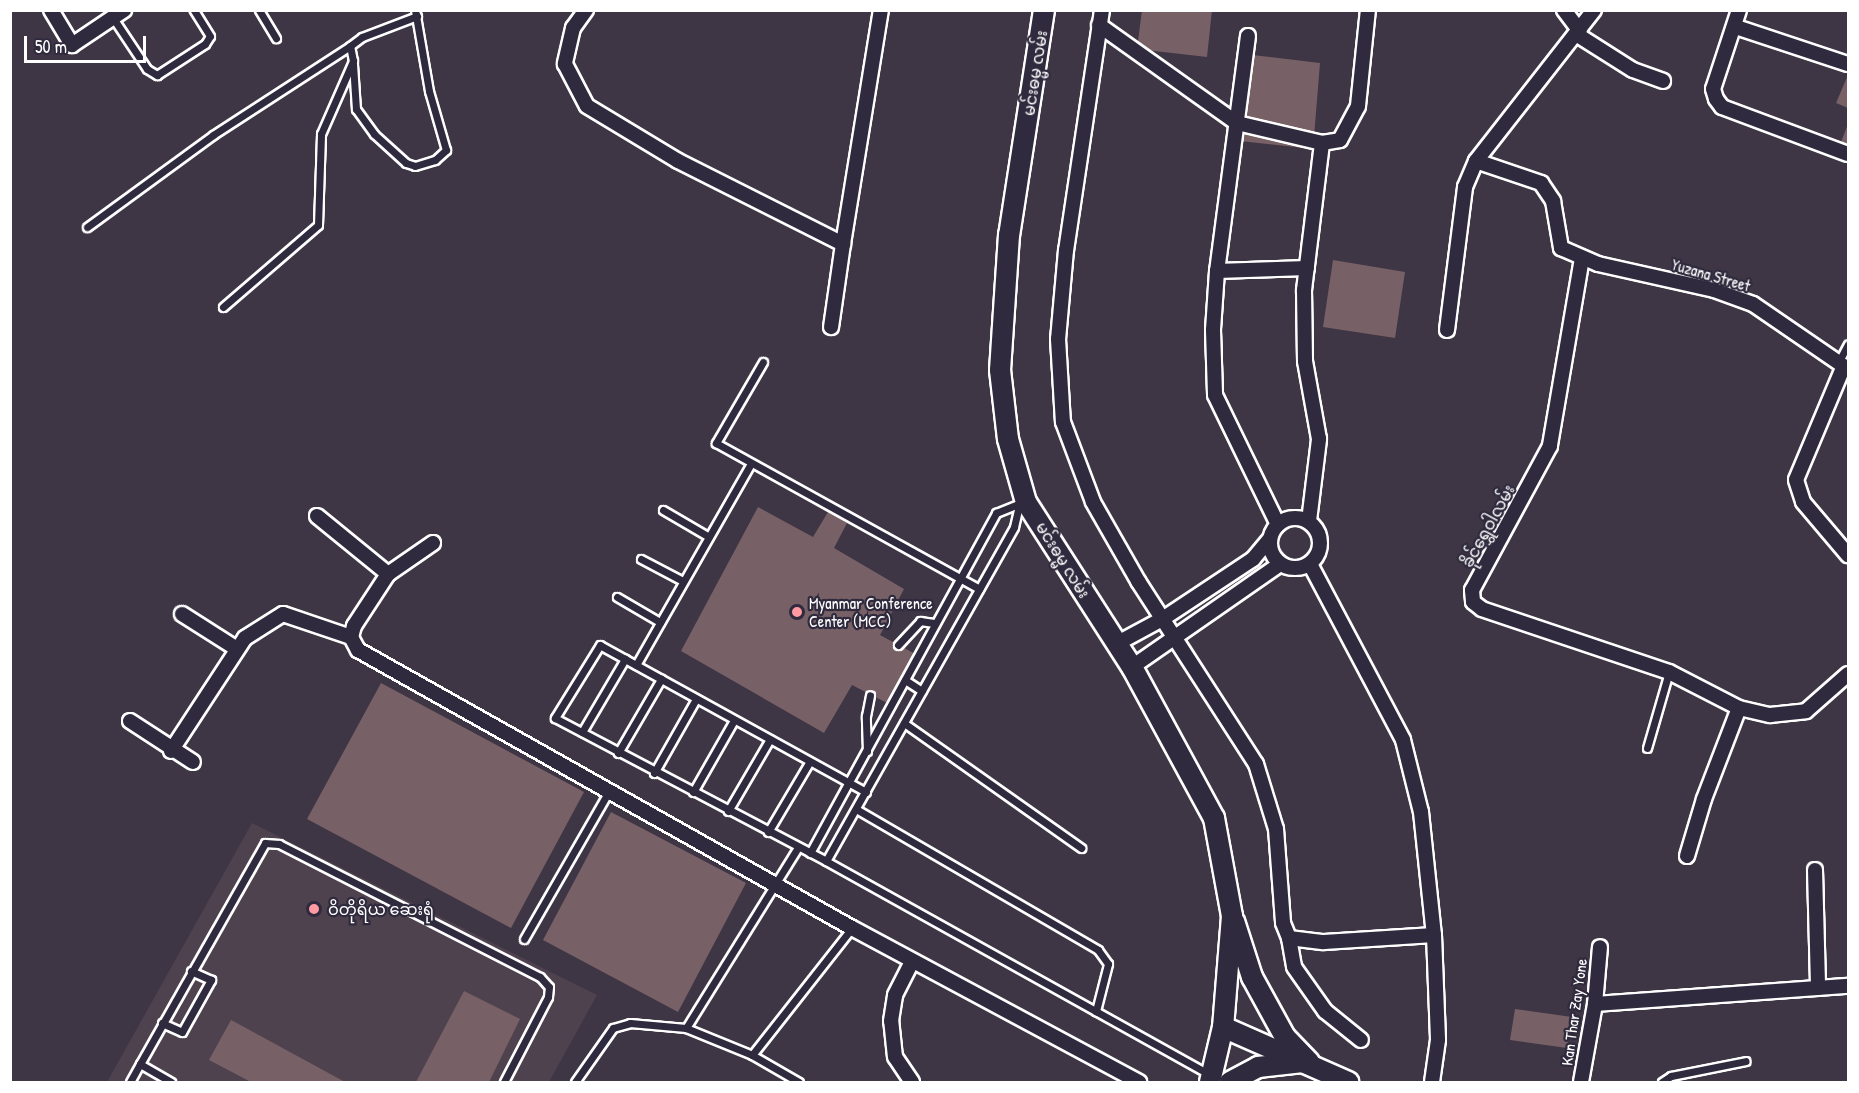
<!DOCTYPE html>
<meta charset="utf-8">
<style>
body{margin:0}
#map{position:relative;width:1859px;height:1093px;overflow:hidden;background:#3e3545;font-family:"Patrick Hand","Noto Sans Myanmar",sans-serif}
div>[style]{position:absolute}
[style*='--x']{left:calc(var(--x)*1px);top:calc(var(--y)*1px);width:calc(var(--w)*1px);rotate:calc(var(--a)*1deg)}
.built>*{inset:0;background:#4f424f}
.building>*{inset:0;background:#786166}
.roads{filter:drop-shadow(2px 0 #fff) drop-shadow(-2px 0 #fff) drop-shadow(0 2px #fff) drop-shadow(0 -2px #fff)}
.lane>*{height:7px;margin:-3.5px;padding:0 3.5px;transform-origin:3.5px;border-radius:3.5px;background:#2f2a3d}
.street>*{height:14px;margin:-7px;padding:0 7px;transform-origin:7px;border-radius:7px;background:#2f2a3d}
.street>.ring{margin:-7px;padding:0;box-sizing:content-box;background:none;border:14px solid #2f2a3d;border-radius:50%}
.secondary>*{height:20px;margin:-10px;padding:0 10px;transform-origin:10px;border-radius:10px;background:#2f2a3d}
.dots>*{width:16px;height:16px;translate:-50% -50%;box-sizing:border-box;border:3px solid #2f2a3d;border-radius:50%}
span{translate:-50% -50%;white-space:nowrap;text-align:center;line-height:1.15;-webkit-text-stroke:4.5px #2f2a3d;paint-order:stroke}
.street-label{font-size:16px;color:#fff}
.poi-label{font-size:16px;color:#fff}
.left{translate:0 -50%;text-align:left}
.frame{position:absolute;inset:0;border:12px solid #fff;pointer-events:none}
.scale{position:absolute;left:24px;top:36px;width:122px;height:27px;box-sizing:border-box;border:3px solid #fff;border-top:0;padding-left:8px;font-size:18px;line-height:21px;white-space:nowrap;color:#fff;-webkit-text-stroke:4px #2f2a3d;paint-order:stroke}
</style>
<div id="map">
<div class="built">
<i style="clip-path:polygon(252px 823px,597px 995px,549px 1082px,107px 1082px)"></i>
</div>
<div class="building">
<i style="clip-path:polygon(1142px 10px,1212px 10px,1207px 57px,1137px 49px)"></i>
<i style="clip-path:polygon(1244px 54px,1320px 63px,1313px 149px,1240px 141px)"></i>
<i style="clip-path:polygon(1848px 75px,1848px 108px,1836px 103px)"></i>
<i style="clip-path:polygon(1848px 124px,1848px 145px,1841px 142px)"></i>
<i style="clip-path:polygon(1333px 260px,1405px 272px,1395px 338px,1323px 327px)"></i>
<i style="clip-path:polygon(758px 507px,813px 537px,828px 512px,847px 523px,834px 548px,904px 589px,880px 635px,917px 655px,889px 704px,852px 685px,824px 733px,681px 651px)"></i>
<i style="clip-path:polygon(381px 683px,584px 792px,511px 928px,307px 819px)"></i>
<i style="clip-path:polygon(611px 812px,746px 883px,678px 1012px,543px 940px)"></i>
<i style="clip-path:polygon(464px 991px,520px 1019px,489px 1082px,416px 1082px)"></i>
<i style="clip-path:polygon(1515px 1009px,1572px 1017px,1567px 1048px,1510px 1040px)"></i>
<i style="clip-path:polygon(231px 1020px,345px 1082px,251px 1082px,209px 1060px)"></i>
</div>
<div class="roads">
<div class="lane">
<i style="--x:259;--y:10;--w:33;--a:59"></i>
<i style="--x:113;--y:18;--w:61;--a:56.3"></i>
<i style="--x:147;--y:69;--w:12;--a:31"></i>
<i style="--x:157;--y:75;--w:57;--a:-32.9"></i>
<i style="--x:205;--y:44;--w:9;--a:-58"></i>
<i style="--x:210;--y:36;--w:31;--a:-122"></i>
<i style="--x:353;--y:64;--w:45;--a:86.2"></i>
<i style="--x:356;--y:109;--w:31;--a:54"></i>
<i style="--x:374;--y:134;--w:43;--a:42.2"></i>
<i style="--x:406;--y:163;--w:9;--a:18"></i>
<i style="--x:415;--y:166;--w:21;--a:-17"></i>
<i style="--x:435;--y:160;--w:15;--a:-42"></i>
<i style="--x:446;--y:150;--w:61;--a:-106.1"></i>
<i style="--x:429;--y:91;--w:82;--a:-99.8"></i>
<i style="--x:87;--y:227;--w:156;--a:-36.1"></i>
<i style="--x:213;--y:135;--w:163;--a:-33"></i>
<i style="--x:223;--y:307;--w:125;--a:-40.8"></i>
<i style="--x:318;--y:225;--w:91;--a:-88.1"></i>
<i style="--x:321;--y:134;--w:80;--a:-66.3"></i>
<i style="--x:353;--y:61;--w:15;--a:-101"></i>
<i style="--x:350;--y:46;--w:15;--a:-37"></i>
<i style="--x:362;--y:37;--w:59;--a:-20.9"></i>
<i style="--x:763;--y:362;--w:94;--a:120.1"></i>
<i style="--x:716;--y:443;--w:301;--a:29"></i>
<i style="--x:1838;--y:363;--w:21;--a:-62"></i>
<i style="--x:663;--y:510;--w:53;--a:30.4"></i>
<i style="--x:641;--y:559;--w:47;--a:27.6"></i>
<i style="--x:617;--y:597;--w:50;--a:30.2"></i>
<i style="--x:898;--y:645;--w:33;--a:-47"></i>
<i style="--x:920;--y:621;--w:14;--a:8"></i>
<i style="--x:636;--y:665;--w:232;--a:-60.3"></i>
<i style="--x:905;--y:680;--w:20;--a:33"></i>
<i style="--x:904;--y:723;--w:217;--a:35.2"></i>
<i style="--x:582;--y:732;--w:85;--a:-59.5"></i>
<i style="--x:1647;--y:748;--w:79;--a:-73.9"></i>
<i style="--x:867;--y:751;--w:35;--a:-92"></i>
<i style="--x:866;--y:716;--w:21;--a:-79"></i>
<i style="--x:618;--y:753;--w:86;--a:-59.8"></i>
<i style="--x:654;--y:773;--w:85;--a:-60.4"></i>
<i style="--x:693;--y:792;--w:83;--a:-60.3"></i>
<i style="--x:866;--y:792;--w:304;--a:-151.1"></i>
<i style="--x:600;--y:645;--w:86;--a:121.7"></i>
<i style="--x:555;--y:718;--w:306;--a:27.8"></i>
<i style="--x:826;--y:861;--w:440;--a:29.1"></i>
<i style="--x:856;--y:809;--w:280;--a:30.2"></i>
<i style="--x:1098;--y:950;--w:17;--a:54"></i>
<i style="--x:1108;--y:964;--w:49;--a:104.3"></i>
<i style="--x:728;--y:811;--w:83;--a:-59.7"></i>
<i style="--x:768;--y:832;--w:82;--a:-59.4"></i>
<i style="--x:810;--y:853;--w:388;--a:-61.3"></i>
<i style="--x:996;--y:513;--w:24;--a:-22"></i>
<i style="--x:826;--y:861;--w:383;--a:-60.6"></i>
<i style="--x:1014;--y:527;--w:28;--a:-77"></i>
<i style="--x:524;--y:939;--w:168;--a:-60.1"></i>
<i style="--x:162;--y:1023;--w:22;--a:24"></i>
<i style="--x:182;--y:1032;--w:60;--a:-60.9"></i>
<i style="--x:211;--y:980;--w:22;--a:-156"></i>
<i style="--x:686;--y:1028;--w:71;--a:22.2"></i>
<i style="--x:752;--y:1055;--w:162;--a:-51.8"></i>
<i style="--x:752;--y:1055;--w:54;--a:29.9"></i>
<i style="--x:140;--y:1064;--w:254;--a:-60.5"></i>
<i style="--x:265;--y:843;--w:14;--a:4"></i>
<i style="--x:279;--y:844;--w:293;--a:27"></i>
<i style="--x:540;--y:977;--w:13;--a:48"></i>
<i style="--x:549;--y:987;--w:10;--a:96"></i>
<i style="--x:548;--y:997;--w:96;--a:117.4"></i>
<i style="--x:130;--y:1082;--w:21;--a:-61"></i>
<i style="--x:140;--y:1064;--w:36;--a:30"></i>
<i style="--x:575;--y:1082;--w:66;--a:-54.9"></i>
<i style="--x:613;--y:1028;--w:18;--a:-16"></i>
<i style="--x:630;--y:1023;--w:56;--a:5.1"></i>
<i style="--x:686;--y:1028;--w:211;--a:-58.2"></i>
<i style="--x:1662;--y:1082;--w:11;--a:-34"></i>
<i style="--x:1671;--y:1076;--w:76;--a:-11.3"></i>
</div>
<div class="street">
<i style="--x:51;--y:10;--w:41;--a:59"></i>
<i style="--x:72;--y:45;--w:63;--a:-33.9"></i>
<i style="--x:586;--y:10;--w:22;--a:126"></i>
<i style="--x:573;--y:28;--w:37;--a:103"></i>
<i style="--x:565;--y:64;--w:47;--a:62.4"></i>
<i style="--x:587;--y:106;--w:106;--a:31.1"></i>
<i style="--x:678;--y:161;--w:185;--a:26.7"></i>
<i style="--x:843;--y:244;--w:84;--a:98.2"></i>
<i style="--x:1102;--y:10;--w:243;--a:98.5"></i>
<i style="--x:1066;--y:250;--w:89;--a:95.1"></i>
<i style="--x:1058;--y:339;--w:83;--a:86.6"></i>
<i style="--x:1063;--y:422;--w:85;--a:69.4"></i>
<i style="--x:1093;--y:502;--w:91;--a:60.3"></i>
<i style="--x:1138;--y:581;--w:218;--a:57.2"></i>
<i style="--x:1256;--y:764;--w:68;--a:72.9"></i>
<i style="--x:1276;--y:829;--w:94;--a:85.7"></i>
<i style="--x:1283;--y:923;--w:16;--a:68"></i>
<i style="--x:1289;--y:938;--w:35;--a:7"></i>
<i style="--x:1324;--y:942;--w:110;--a:-3.6"></i>
<i style="--x:1564;--y:10;--w:26;--a:53"></i>
<i style="--x:1739;--y:10;--w:83;--a:108.2"></i>
<i style="--x:1713;--y:89;--w:10;--a:73"></i>
<i style="--x:1716;--y:99;--w:10;--a:53"></i>
<i style="--x:1722;--y:107;--w:134;--a:20.5"></i>
<i style="--x:1099;--y:25;--w:169;--a:35.4"></i>
<i style="--x:1237;--y:123;--w:87;--a:13.2"></i>
<i style="--x:1322;--y:143;--w:18;--a:-9"></i>
<i style="--x:1340;--y:140;--w:38;--a:-62"></i>
<i style="--x:1358;--y:106;--w:97;--a:-84.1"></i>
<i style="--x:1736;--y:27;--w:118;--a:18.3"></i>
<i style="--x:1576;--y:34;--w:67;--a:32.3"></i>
<i style="--x:1633;--y:70;--w:32;--a:20"></i>
<i style="--x:1248;--y:36;--w:237;--a:97.5"></i>
<i style="--x:1217;--y:271;--w:59;--a:93.9"></i>
<i style="--x:1213;--y:330;--w:65;--a:88.2"></i>
<i style="--x:1215;--y:395;--w:144;--a:64.1"></i>
<i style="--x:1476;--y:161;--w:69;--a:18.7"></i>
<i style="--x:1541;--y:183;--w:22;--a:56"></i>
<i style="--x:1553;--y:201;--w:48;--a:80.3"></i>
<i style="--x:1561;--y:248;--w:40;--a:23.4"></i>
<i style="--x:1598;--y:264;--w:119;--a:12.6"></i>
<i style="--x:1714;--y:290;--w:41;--a:19.7"></i>
<i style="--x:1753;--y:304;--w:115;--a:34.4"></i>
<i style="--x:843;--y:244;--w:237;--a:-80.8"></i>
<i style="--x:1582;--y:258;--w:191;--a:99.7"></i>
<i style="--x:1550;--y:446;--w:164;--a:118.4"></i>
<i style="--x:1472;--y:590;--w:12;--a:85"></i>
<i style="--x:1473;--y:602;--w:11;--a:38"></i>
<i style="--x:1482;--y:609;--w:197;--a:18.6"></i>
<i style="--x:1669;--y:672;--w:79;--a:27.2"></i>
<i style="--x:1739;--y:708;--w:32;--a:13"></i>
<i style="--x:1770;--y:715;--w:36;--a:-6"></i>
<i style="--x:1806;--y:711;--w:56;--a:-41.4"></i>
<i style="--x:1217;--y:271;--w:90;--a:-1.9"></i>
<i style="--x:1447;--y:330;--w:144;--a:-82.8"></i>
<i style="--x:1465;--y:187;--w:28;--a:-67"></i>
<i style="--x:1476;--y:161;--w:192;--a:-52"></i>
<i style="--x:1843;--y:368;--w:121;--a:112.8"></i>
<i style="--x:1796;--y:480;--w:23;--a:72"></i>
<i style="--x:1803;--y:502;--w:70;--a:49.7"></i>
<i style="--x:317;--y:516;--w:92;--a:39.2"></i>
<i class="ring" style="left:1270px;top:518px;width:36px;height:36px"></i>
<i style="--x:1309;--y:521;--w:83;--a:-83"></i>
<i style="--x:1319;--y:439;--w:79;--a:-100.2"></i>
<i style="--x:1305;--y:361;--w:71;--a:-90.8"></i>
<i style="--x:1304;--y:290;--w:148;--a:-83"></i>
<i style="--x:433;--y:543;--w:55;--a:145.4"></i>
<i style="--x:388;--y:574;--w:62;--a:123.2"></i>
<i style="--x:354;--y:626;--w:11;--a:105"></i>
<i style="--x:351;--y:637;--w:15;--a:62"></i>
<i style="--x:358;--y:650;--w:567;--a:29.37"></i>
<i style="--x:852;--y:928;--w:326;--a:28.2"></i>
<i style="--x:1310;--y:564;--w:199;--a:62.1"></i>
<i style="--x:1403;--y:740;--w:74;--a:76"></i>
<i style="--x:1421;--y:812;--w:124;--a:84"></i>
<i style="--x:1434;--y:935;--w:105;--a:87.8"></i>
<i style="--x:1438;--y:1040;--w:42;--a:98.1"></i>
<i style="--x:182;--y:614;--w:65;--a:32.5"></i>
<i style="--x:1116;--y:644;--w:55;--a:-28.4"></i>
<i style="--x:1164;--y:618;--w:107;--a:-33.5"></i>
<i style="--x:1253;--y:559;--w:26;--a:-50"></i>
<i style="--x:1132;--y:667;--w:180;--a:-34.8"></i>
<i style="--x:130;--y:721;--w:75;--a:33.1"></i>
<i style="--x:171;--y:751;--w:135;--a:-56.8"></i>
<i style="--x:245;--y:638;--w:45;--a:-32.3"></i>
<i style="--x:283;--y:614;--w:72;--a:18.7"></i>
<i style="--x:1687;--y:856;--w:59;--a:-73.4"></i>
<i style="--x:1704;--y:799;--w:97;--a:-69"></i>
<i style="--x:1815;--y:870;--w:118;--a:88.5"></i>
<i style="--x:1289;--y:938;--w:29;--a:80"></i>
<i style="--x:1294;--y:967;--w:54;--a:54.8"></i>
<i style="--x:1325;--y:1011;--w:46;--a:38.9"></i>
<i style="--x:1595;--y:1004;--w:254;--a:-4.1"></i>
<i style="--x:912;--y:1082;--w:30;--a:-124"></i>
<i style="--x:895;--y:1057;--w:36;--a:-96"></i>
<i style="--x:891;--y:1021;--w:26;--a:-81"></i>
<i style="--x:895;--y:995;--w:38;--a:-63"></i>
<i style="--x:1581;--y:1082;--w:79;--a:-79.8"></i>
<i style="--x:1595;--y:1004;--w:57;--a:-85"></i>
</div>
<div class="secondary">
<i style="--x:1044;--y:10;--w:228;--a:98.8"></i>
<i style="--x:1009;--y:235;--w:135;--a:93.8"></i>
<i style="--x:1000;--y:370;--w:69;--a:83.4"></i>
<i style="--x:1008;--y:439;--w:66;--a:74.1"></i>
<i style="--x:1026;--y:502;--w:196;--a:57.3"></i>
<i style="--x:1132;--y:667;--w:172;--a:61.5"></i>
<i style="--x:1214;--y:818;--w:100;--a:79.6"></i>
<i style="--x:1232;--y:916;--w:111;--a:94.6"></i>
<i style="--x:1223;--y:1027;--w:57;--a:103.3"></i>
<i style="--x:1234;--y:921;--w:59;--a:72.2"></i>
<i style="--x:1252;--y:977;--w:68;--a:61.2"></i>
<i style="--x:1285;--y:1037;--w:35;--a:46"></i>
<i style="--x:1223;--y:1027;--w:137;--a:23.7"></i>
<i style="--x:1230;--y:1082;--w:32;--a:-28"></i>
<i style="--x:1258;--y:1067;--w:45;--a:-6.3"></i>
</div>
</div>
<div class="dots">
<i style="left:797px;top:612px;background:#ff9aa2"></i>
<i style="left:314px;top:909px;background:#ff9aa2"></i>
</div>
<div class="street-label">
<span style="left:1035px;top:73px;rotate:-81deg">မင်းဓမ္မ လမ်း</span>
<span style="left:1711px;top:275px;rotate:16deg">Yuzana Street</span>
<span style="left:1488px;top:526px;rotate:-61deg">ခိုင်ရွှေဝါလမ်း</span>
<span style="left:1063px;top:560px;rotate:58deg">မင်းဓမ္မ လမ်း</span>
<span style="left:1574px;top:1012px;rotate:-82deg">Kan Thar Zay Yone</span>
</div>
<div class="poi-label">
<span class="left" style="left:809px;top:612px">Myanmar Conference<br>Center (MCC)</span>
<span class="left" style="left:328px;top:909px">ဝိတိုရိယ ဆေးရုံ</span>
</div>
<div class="frame"></div>
<div class="scale">50 m</div>
</div>
